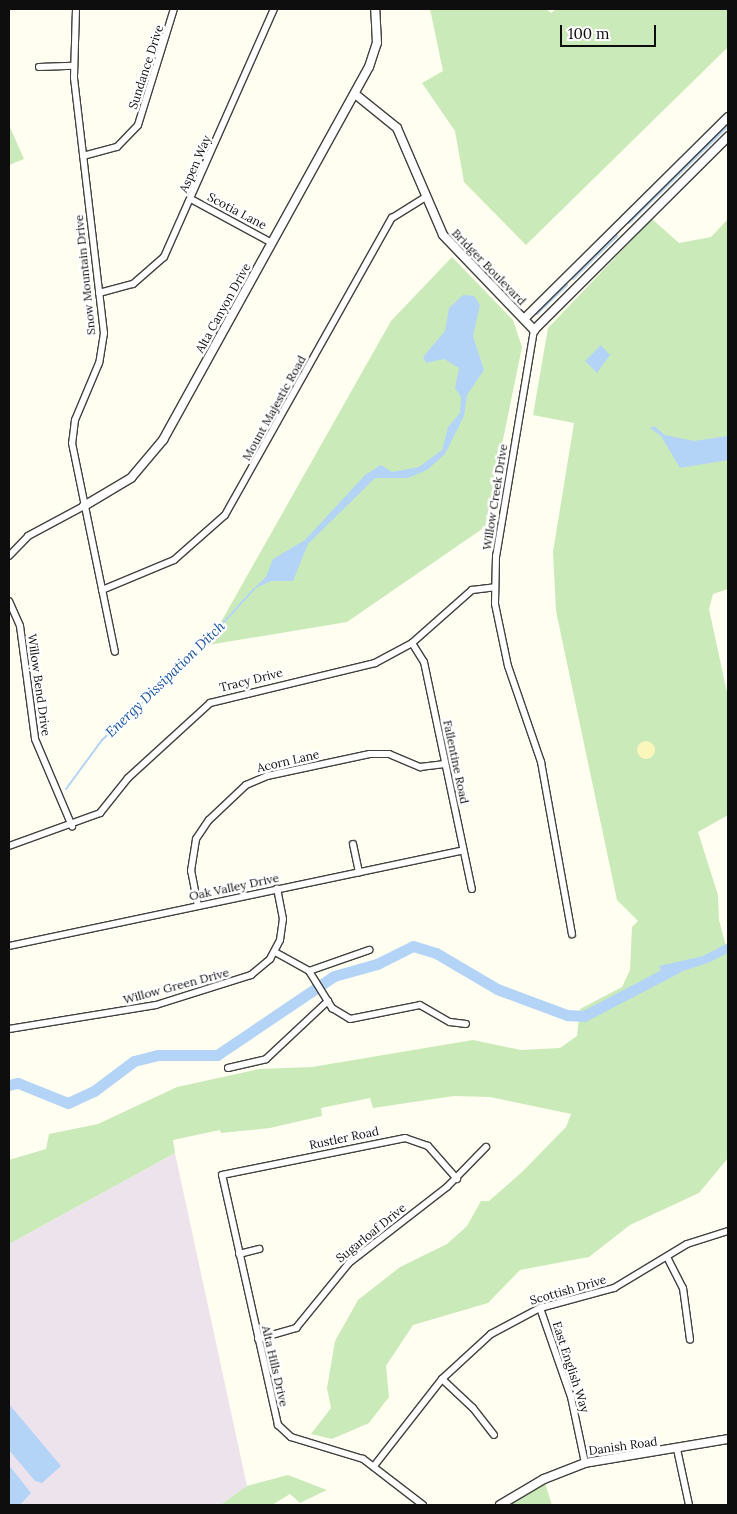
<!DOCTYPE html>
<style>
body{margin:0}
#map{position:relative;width:737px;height:1514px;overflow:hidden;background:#fffef0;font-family:Lora,serif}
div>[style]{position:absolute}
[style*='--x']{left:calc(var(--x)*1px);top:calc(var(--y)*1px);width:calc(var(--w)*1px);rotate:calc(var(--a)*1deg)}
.industrial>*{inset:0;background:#ede3ed}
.green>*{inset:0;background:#cbeab9}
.sand>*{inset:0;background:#fbf6bc}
.round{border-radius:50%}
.water>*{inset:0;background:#b4d4f7}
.stream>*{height:2px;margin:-1px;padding:0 1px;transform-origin:1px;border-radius:1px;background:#b4d4f7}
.river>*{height:11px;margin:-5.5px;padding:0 5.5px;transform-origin:5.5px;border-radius:5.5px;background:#b4d4f7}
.roads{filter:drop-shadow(1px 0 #414141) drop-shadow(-1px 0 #414141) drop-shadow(0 1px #414141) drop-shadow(0 -1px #414141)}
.minor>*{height:6px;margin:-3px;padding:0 3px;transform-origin:3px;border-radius:3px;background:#fff}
.tertiary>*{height:8px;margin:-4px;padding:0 4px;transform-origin:4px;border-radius:4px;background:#fff}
span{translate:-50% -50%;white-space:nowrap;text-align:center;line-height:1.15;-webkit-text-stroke:5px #fff;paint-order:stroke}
.street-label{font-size:12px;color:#0e0e0e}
.water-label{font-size:14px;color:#1551a2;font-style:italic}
.frame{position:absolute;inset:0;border:10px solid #0e0e0e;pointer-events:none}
.scale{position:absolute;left:560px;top:25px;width:96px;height:22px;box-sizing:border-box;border:2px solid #0e0e0e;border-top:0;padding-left:6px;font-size:15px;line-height:18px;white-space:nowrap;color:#0e0e0e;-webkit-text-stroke:4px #fff;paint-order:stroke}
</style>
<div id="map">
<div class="industrial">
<i style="clip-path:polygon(175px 1153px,247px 1486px,220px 1505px,9px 1505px,9px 1244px)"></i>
</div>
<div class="green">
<i style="clip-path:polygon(430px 9px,546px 9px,551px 13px,556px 9px,728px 9px,728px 47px,526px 245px,464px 182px,455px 131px,422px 83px,443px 71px)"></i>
<i style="clip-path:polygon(9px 125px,24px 159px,9px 165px)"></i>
<i style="clip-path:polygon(652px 219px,679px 243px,711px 237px,728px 219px,728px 589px,713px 594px,709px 609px,728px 697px,728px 815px,698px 832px,718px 895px,719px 920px,728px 954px,728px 1158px,699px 1193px,630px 1225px,589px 1257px,520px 1270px,488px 1303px,413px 1325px,386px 1366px,389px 1397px,369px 1423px,332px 1439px,311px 1434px,331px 1408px,327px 1388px,335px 1341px,358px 1300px,400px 1267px,447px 1244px,467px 1226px,481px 1201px,489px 1201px,523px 1171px,566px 1127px,571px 1114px,490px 1097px,454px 1096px,373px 1108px,370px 1098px,321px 1108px,322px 1116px,270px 1128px,221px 1133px,220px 1130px,173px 1140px,175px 1153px,9px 1244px,9px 1160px,46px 1149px,49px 1134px,98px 1124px,177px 1087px,259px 1069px,312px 1067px,473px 1040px,521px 1050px,560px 1048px,577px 1036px,580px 1009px,622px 987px,630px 970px,632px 927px,638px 921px,617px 900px,556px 611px,553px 552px,574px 423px,533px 415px,548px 328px)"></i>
<i style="clip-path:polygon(452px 257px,513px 320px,522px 347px,485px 527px,347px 622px,208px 645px,391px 321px)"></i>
<i style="clip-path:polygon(288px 1475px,327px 1490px,300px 1503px,290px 1494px,272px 1505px,220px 1505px,247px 1486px)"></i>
<i style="clip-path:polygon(545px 1483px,552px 1505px,508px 1505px,527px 1492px)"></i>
</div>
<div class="sand">
<i class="round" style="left:637px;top:741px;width:18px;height:18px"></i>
</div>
<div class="water">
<i style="clip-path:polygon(463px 295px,474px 296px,480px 305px,473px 336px,484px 370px,467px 395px,464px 416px,445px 454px,427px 470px,408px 478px,375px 478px,308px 544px,293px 581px,271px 581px,252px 590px,266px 577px,273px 559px,305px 540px,365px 475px,381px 465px,392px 472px,419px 467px,442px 450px,448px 427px,460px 413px,461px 397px,455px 388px,459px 368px,444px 359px,426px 363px,423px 357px,445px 331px,449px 308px)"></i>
<i style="clip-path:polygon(601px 345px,610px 355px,597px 373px,585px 361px)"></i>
<i style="clip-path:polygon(654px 426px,665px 435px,694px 441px,728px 436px,728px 460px,680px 468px,661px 436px,650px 428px)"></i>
<i style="clip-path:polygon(728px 943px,728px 953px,708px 963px,664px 977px,659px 966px,703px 956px)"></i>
<i style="clip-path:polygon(9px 1404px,61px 1466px,42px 1483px,35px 1481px,9px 1450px)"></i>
<i style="clip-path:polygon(9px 1465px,31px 1493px,20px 1505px,9px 1505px)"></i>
</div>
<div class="stream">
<i style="--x:629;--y:223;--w:139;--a:-44.4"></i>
<i style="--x:573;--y:279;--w:62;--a:-44.3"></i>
<i style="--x:537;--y:314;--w:42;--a:-44"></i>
<i style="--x:66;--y:789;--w:61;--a:-53.7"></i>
<i style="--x:102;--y:740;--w:125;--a:-42.7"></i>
<i style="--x:194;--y:655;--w:89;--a:-47.7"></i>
</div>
<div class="river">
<i style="--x:9;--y:1085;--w:9;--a:-13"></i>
<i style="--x:18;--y:1083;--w:54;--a:21.8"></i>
<i style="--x:68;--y:1103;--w:29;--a:-25"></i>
<i style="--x:94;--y:1091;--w:50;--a:-36.9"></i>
<i style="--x:134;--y:1061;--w:25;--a:-14"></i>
<i style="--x:158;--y:1055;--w:59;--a:0"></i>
<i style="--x:217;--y:1055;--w:141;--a:-34"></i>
<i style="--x:334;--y:976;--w:45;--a:-15.6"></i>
<i style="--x:377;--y:964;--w:40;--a:-26.6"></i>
<i style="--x:413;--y:946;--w:24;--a:17"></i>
<i style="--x:436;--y:953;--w:71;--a:30.5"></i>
<i style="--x:497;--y:989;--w:75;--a:20.4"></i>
<i style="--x:567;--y:1015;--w:17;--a:3"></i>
<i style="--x:584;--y:1016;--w:104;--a:-27.6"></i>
</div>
<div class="roads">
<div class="minor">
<i style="--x:76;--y:9;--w:69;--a:91.7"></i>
<i style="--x:74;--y:78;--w:257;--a:83.3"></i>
<i style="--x:104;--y:333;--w:30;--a:99"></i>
<i style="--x:99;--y:363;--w:62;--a:112.8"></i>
<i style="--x:75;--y:420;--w:23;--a:97"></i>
<i style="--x:72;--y:443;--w:213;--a:78.4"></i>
<i style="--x:39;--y:67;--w:34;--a:-2"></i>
<i style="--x:83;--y:156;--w:35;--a:-15"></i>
<i style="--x:117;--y:147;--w:30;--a:-46"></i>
<i style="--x:138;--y:125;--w:121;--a:-72.8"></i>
<i style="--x:191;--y:199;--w:92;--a:28.5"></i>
<i style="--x:99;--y:293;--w:35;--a:-15"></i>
<i style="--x:133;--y:284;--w:41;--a:-41.1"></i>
<i style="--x:164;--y:257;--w:271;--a:-66.1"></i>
<i style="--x:534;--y:330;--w:229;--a:99.5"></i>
<i style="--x:496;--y:556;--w:48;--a:91.2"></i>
<i style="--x:495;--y:604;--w:63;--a:78.2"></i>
<i style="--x:508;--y:666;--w:102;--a:71"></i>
<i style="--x:541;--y:762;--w:175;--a:79.8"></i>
<i style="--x:9;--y:556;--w:28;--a:-46"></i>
<i style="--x:28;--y:536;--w:64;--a:-28.2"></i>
<i style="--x:102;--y:590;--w:78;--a:-22.6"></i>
<i style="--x:174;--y:560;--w:68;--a:-41.4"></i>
<i style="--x:225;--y:515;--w:341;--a:-60.7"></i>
<i style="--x:392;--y:218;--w:39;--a:-32"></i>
<i style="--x:9;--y:601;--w:27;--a:66"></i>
<i style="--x:20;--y:626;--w:114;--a:82.4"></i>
<i style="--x:35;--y:739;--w:95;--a:67"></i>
<i style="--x:412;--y:643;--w:22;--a:58"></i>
<i style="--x:424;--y:662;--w:232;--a:78.1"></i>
<i style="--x:353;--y:844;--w:29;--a:78"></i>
<i style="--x:9;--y:846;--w:97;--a:-19.9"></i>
<i style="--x:100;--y:813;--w:45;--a:-51.3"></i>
<i style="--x:128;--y:778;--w:111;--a:-42.4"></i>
<i style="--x:210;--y:703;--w:170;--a:-13.6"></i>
<i style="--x:375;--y:663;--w:42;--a:-28.4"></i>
<i style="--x:412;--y:643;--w:80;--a:-41.5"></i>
<i style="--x:472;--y:590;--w:23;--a:-7"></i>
<i style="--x:198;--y:906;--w:36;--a:-101"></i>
<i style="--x:191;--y:871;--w:32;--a:-81"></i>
<i style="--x:196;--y:839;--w:23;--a:-56"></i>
<i style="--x:209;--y:820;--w:51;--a:-43.4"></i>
<i style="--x:246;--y:785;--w:23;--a:-23"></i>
<i style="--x:267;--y:776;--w:105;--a:-12.1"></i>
<i style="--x:370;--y:754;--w:19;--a:0"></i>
<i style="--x:389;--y:754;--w:34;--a:23"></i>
<i style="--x:420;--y:767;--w:25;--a:-7"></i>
<i style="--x:9;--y:946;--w:464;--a:-11.9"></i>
<i style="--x:275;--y:952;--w:39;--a:29"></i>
<i style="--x:309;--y:971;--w:44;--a:58.1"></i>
<i style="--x:332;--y:1008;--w:21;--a:31"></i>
<i style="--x:350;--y:1019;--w:71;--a:-11.3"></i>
<i style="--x:420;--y:1005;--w:34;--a:30"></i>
<i style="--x:450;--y:1022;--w:16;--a:7"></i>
<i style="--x:309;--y:971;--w:64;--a:-19.3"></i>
<i style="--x:9;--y:1029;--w:149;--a:-9.3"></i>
<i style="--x:156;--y:1005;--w:100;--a:-17.5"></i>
<i style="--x:251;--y:975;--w:25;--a:-40"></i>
<i style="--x:270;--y:959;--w:21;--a:-62"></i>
<i style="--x:280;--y:940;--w:21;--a:-82"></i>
<i style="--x:283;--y:919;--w:31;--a:-101"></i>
<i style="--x:228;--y:1068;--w:39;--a:-13"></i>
<i style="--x:266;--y:1059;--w:85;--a:-43.1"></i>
<i style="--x:239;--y:1254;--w:21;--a:-14"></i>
<i style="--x:667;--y:1257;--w:35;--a:63"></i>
<i style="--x:683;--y:1288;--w:52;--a:82.3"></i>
<i style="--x:540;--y:1308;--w:94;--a:70.8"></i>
<i style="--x:571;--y:1397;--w:67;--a:78"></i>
<i style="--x:258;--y:1339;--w:40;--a:-16"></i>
<i style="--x:296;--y:1328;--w:84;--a:-50.8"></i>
<i style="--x:349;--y:1263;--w:124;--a:-37.8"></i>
<i style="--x:447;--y:1187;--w:56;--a:-45.7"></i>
<i style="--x:442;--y:1379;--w:42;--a:43.1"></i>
<i style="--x:473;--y:1408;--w:34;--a:52"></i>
<i style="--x:677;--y:1449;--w:57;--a:77.9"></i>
<i style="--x:374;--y:1466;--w:110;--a:-52"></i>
<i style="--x:442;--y:1379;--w:67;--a:-42.6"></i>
<i style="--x:491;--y:1334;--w:55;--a:-28"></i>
<i style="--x:540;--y:1308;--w:77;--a:-15.1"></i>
<i style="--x:614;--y:1288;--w:85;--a:-31.1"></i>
<i style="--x:687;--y:1244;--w:43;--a:-17.6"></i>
<i style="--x:423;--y:1505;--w:76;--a:-142.5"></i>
<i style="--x:363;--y:1459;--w:75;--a:-163"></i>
<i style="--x:291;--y:1437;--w:18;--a:-137"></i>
<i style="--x:278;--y:1425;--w:256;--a:-102.6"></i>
<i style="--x:222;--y:1175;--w:187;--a:-11.4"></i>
<i style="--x:405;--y:1138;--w:24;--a:19"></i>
<i style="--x:428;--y:1146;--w:44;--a:48.7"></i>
</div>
<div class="tertiary">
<i style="--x:355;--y:94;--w:54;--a:39"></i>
<i style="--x:397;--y:128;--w:116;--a:66.7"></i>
<i style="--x:443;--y:235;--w:132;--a:46.2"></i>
<i style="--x:534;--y:330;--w:274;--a:-44.9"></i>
<i style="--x:524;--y:319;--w:287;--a:-44.7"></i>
<i style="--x:84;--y:506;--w:55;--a:-30.8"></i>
<i style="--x:131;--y:478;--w:50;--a:-49.9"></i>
<i style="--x:163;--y:440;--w:426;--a:-61.1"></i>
<i style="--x:369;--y:67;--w:25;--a:-72"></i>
<i style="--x:377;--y:43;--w:34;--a:-93"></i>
<i style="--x:500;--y:1505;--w:51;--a:-30.6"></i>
<i style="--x:544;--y:1479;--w:44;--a:-21.3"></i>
<i style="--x:585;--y:1463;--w:145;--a:-9.5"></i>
</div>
</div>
<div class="street-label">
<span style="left:146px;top:67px;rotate:-72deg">Sundance Drive</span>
<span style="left:195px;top:164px;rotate:-66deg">Aspen Way</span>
<span style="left:237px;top:211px;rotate:28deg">Scotia Lane</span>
<span style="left:489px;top:267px;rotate:46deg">Bridger Boulevard</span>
<span style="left:85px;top:275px;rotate:-96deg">Snow Mountain Drive</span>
<span style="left:223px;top:308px;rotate:-61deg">Alta Canyon Drive</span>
<span style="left:274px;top:408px;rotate:-61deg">Mount Majestic Road</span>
<span style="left:495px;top:497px;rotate:-81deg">Willow Creek Drive</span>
<span style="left:251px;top:680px;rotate:-14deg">Tracy Drive</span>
<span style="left:39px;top:685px;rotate:82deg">Willow Bend Drive</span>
<span style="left:288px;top:761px;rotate:-13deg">Acorn Lane</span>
<span style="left:456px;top:762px;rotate:78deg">Fallentine Road</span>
<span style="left:234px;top:887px;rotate:-12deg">Oak Valley Drive</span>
<span style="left:176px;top:986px;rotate:-15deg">Willow Green Drive</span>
<span style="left:344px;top:1138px;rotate:-12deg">Rustler Road</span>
<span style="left:371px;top:1233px;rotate:-39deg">Sugarloaf Drive</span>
<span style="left:568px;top:1290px;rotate:-16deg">Scottish Drive</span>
<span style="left:275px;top:1366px;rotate:77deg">Alta Hills Drive</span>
<span style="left:571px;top:1367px;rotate:72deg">East English Way</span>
<span style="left:623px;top:1446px;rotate:-8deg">Danish Road</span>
</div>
<div class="water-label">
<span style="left:165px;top:679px;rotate:-44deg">Energy Dissipation Ditch</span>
</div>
<div class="frame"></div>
<div class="scale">100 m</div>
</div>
